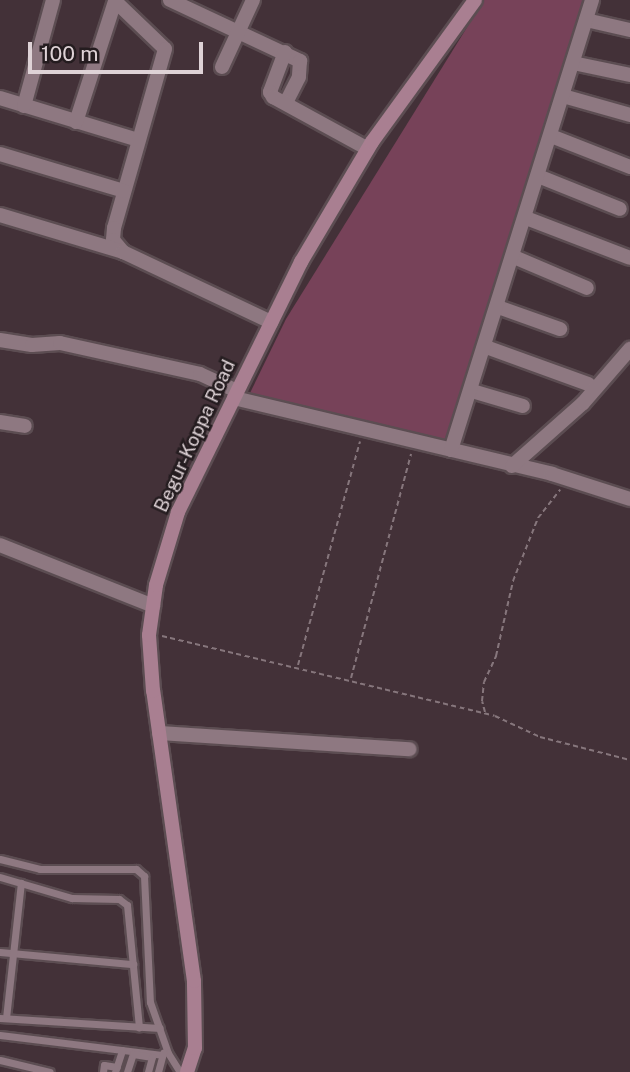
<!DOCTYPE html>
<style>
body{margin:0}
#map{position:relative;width:630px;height:1072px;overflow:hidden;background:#433138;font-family:"Public Sans",sans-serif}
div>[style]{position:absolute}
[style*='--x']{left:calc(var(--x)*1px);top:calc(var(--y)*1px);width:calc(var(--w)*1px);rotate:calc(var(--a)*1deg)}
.green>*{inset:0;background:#774259}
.path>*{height:2px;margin-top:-1px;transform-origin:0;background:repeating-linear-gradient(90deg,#86767c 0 5px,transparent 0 8.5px)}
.roads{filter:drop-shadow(2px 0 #5c4d52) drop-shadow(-2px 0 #5c4d52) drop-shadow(0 2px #5c4d52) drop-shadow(0 -2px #5c4d52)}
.service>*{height:7px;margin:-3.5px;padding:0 3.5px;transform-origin:3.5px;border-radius:3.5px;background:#8e7881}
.minor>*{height:14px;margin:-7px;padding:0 7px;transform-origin:7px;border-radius:7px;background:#8e7881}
.secondary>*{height:14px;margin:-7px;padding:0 7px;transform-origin:7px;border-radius:7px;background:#a97f91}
span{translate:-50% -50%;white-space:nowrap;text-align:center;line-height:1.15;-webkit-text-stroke:5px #241c1f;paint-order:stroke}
.street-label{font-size:19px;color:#ded2d6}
.scale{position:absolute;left:28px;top:42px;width:175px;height:32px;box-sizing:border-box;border:4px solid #ded2d6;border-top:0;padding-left:9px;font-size:21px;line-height:24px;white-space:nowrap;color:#ded2d6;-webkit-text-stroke:5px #241c1f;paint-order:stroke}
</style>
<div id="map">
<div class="green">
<i style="clip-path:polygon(484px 0,586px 0,450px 438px,435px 443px,250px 393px,286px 319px)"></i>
</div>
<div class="path">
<i style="--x:162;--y:636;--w:342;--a:13.5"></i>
<i style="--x:495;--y:716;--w:50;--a:25"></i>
<i style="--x:540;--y:737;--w:93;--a:14.3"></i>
<i style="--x:298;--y:665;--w:232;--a:-74.5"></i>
<i style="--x:351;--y:678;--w:232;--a:-75"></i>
<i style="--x:485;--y:712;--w:11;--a:-105"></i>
<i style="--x:482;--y:701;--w:19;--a:-84"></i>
<i style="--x:484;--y:682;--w:29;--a:-65"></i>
<i style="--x:496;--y:656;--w:77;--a:-77.2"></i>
<i style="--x:513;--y:581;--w:68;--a:-68.4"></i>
<i style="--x:538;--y:518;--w:36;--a:-52"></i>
</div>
<div class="roads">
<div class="service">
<i style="--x:0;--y:859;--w:41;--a:14"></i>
<i style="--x:40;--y:869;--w:96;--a:0"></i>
<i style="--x:136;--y:869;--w:11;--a:41"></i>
<i style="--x:144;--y:876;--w:126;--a:87.3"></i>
<i style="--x:150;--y:1002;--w:54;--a:70.6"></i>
<i style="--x:168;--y:1053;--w:22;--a:58"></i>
<i style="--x:0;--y:877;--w:75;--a:16.3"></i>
<i style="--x:72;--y:898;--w:47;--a:1.2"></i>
<i style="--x:119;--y:899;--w:10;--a:37"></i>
<i style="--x:127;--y:905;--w:123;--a:84.4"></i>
<i style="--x:0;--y:952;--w:134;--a:5.2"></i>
<i style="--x:0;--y:1018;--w:160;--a:3.6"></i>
<i style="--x:6;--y:1018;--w:136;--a:-83.7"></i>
<i style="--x:0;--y:1035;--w:163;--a:7"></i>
<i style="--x:0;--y:1060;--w:51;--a:13.5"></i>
<i style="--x:103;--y:1072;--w:7;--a:-82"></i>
<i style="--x:104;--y:1065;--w:13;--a:9"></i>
<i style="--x:115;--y:1072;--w:23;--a:-72"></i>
<i style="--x:127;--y:1072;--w:19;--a:-72"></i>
<i style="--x:133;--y:1054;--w:19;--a:9"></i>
<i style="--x:152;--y:1057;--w:16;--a:105"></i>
<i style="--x:158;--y:1072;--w:20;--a:-75"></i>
</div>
<div class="minor">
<i style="--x:170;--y:0;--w:144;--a:25.1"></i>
<i style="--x:300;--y:61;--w:16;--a:94"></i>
<i style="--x:299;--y:77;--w:28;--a:117"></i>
<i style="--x:586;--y:20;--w:45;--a:12.8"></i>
<i style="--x:285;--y:52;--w:43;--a:110.6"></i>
<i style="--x:270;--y:92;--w:6;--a:59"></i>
<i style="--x:273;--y:97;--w:108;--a:28.7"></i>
<i style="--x:573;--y:63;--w:58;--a:11.9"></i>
<i style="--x:222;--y:67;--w:74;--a:-65.2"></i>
<i style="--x:563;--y:96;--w:70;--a:15.8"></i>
<i style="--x:0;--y:98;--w:144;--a:16.9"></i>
<i style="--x:24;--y:106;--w:110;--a:-74.7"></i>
<i style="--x:76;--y:122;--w:127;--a:-72.1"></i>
<i style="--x:115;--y:1;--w:69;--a:43.8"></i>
<i style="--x:165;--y:49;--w:186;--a:105.9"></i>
<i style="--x:114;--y:228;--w:12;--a:95"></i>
<i style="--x:113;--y:240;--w:16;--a:50"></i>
<i style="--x:551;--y:136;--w:85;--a:21.4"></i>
<i style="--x:0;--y:154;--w:129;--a:16.6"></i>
<i style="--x:538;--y:176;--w:88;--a:21.9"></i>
<i style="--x:0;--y:215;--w:128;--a:16.7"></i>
<i style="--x:123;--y:252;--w:164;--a:25.3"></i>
<i style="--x:526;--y:218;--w:111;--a:21"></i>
<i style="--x:514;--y:257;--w:79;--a:23"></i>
<i style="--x:498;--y:307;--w:66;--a:19.5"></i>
<i style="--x:0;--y:340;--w:32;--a:9"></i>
<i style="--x:32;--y:345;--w:28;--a:-4"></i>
<i style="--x:60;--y:343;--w:143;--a:12.5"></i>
<i style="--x:200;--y:374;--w:41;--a:24.7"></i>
<i style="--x:486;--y:347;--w:109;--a:19.9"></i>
<i style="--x:472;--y:391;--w:53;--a:16.4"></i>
<i style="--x:234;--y:398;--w:327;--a:13.4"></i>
<i style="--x:552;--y:474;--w:82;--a:17.8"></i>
<i style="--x:0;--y:422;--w:25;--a:9"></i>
<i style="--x:451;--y:450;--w:472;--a:-72.6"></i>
<i style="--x:512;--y:466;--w:95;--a:-41.6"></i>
<i style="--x:583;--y:403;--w:72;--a:-49"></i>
<i style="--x:0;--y:545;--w:165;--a:21.7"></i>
<i style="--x:159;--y:733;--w:251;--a:3.7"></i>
</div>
<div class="secondary">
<i style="--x:187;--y:1072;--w:25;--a:-72"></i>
<i style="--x:195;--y:1048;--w:67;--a:-90.9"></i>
<i style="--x:194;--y:981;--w:293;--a:-98"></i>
<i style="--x:153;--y:691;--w:56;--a:-94.1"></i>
<i style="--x:149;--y:635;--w:50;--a:-82"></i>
<i style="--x:156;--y:585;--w:76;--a:-73.2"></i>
<i style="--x:178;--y:512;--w:279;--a:-63.8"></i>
<i style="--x:301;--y:262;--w:139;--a:-59.4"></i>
<i style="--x:372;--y:142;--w:175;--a:-54"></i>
</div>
</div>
<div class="street-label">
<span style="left:195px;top:436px;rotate:-65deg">Begur-Koppa Road</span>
</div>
<div class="scale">100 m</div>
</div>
